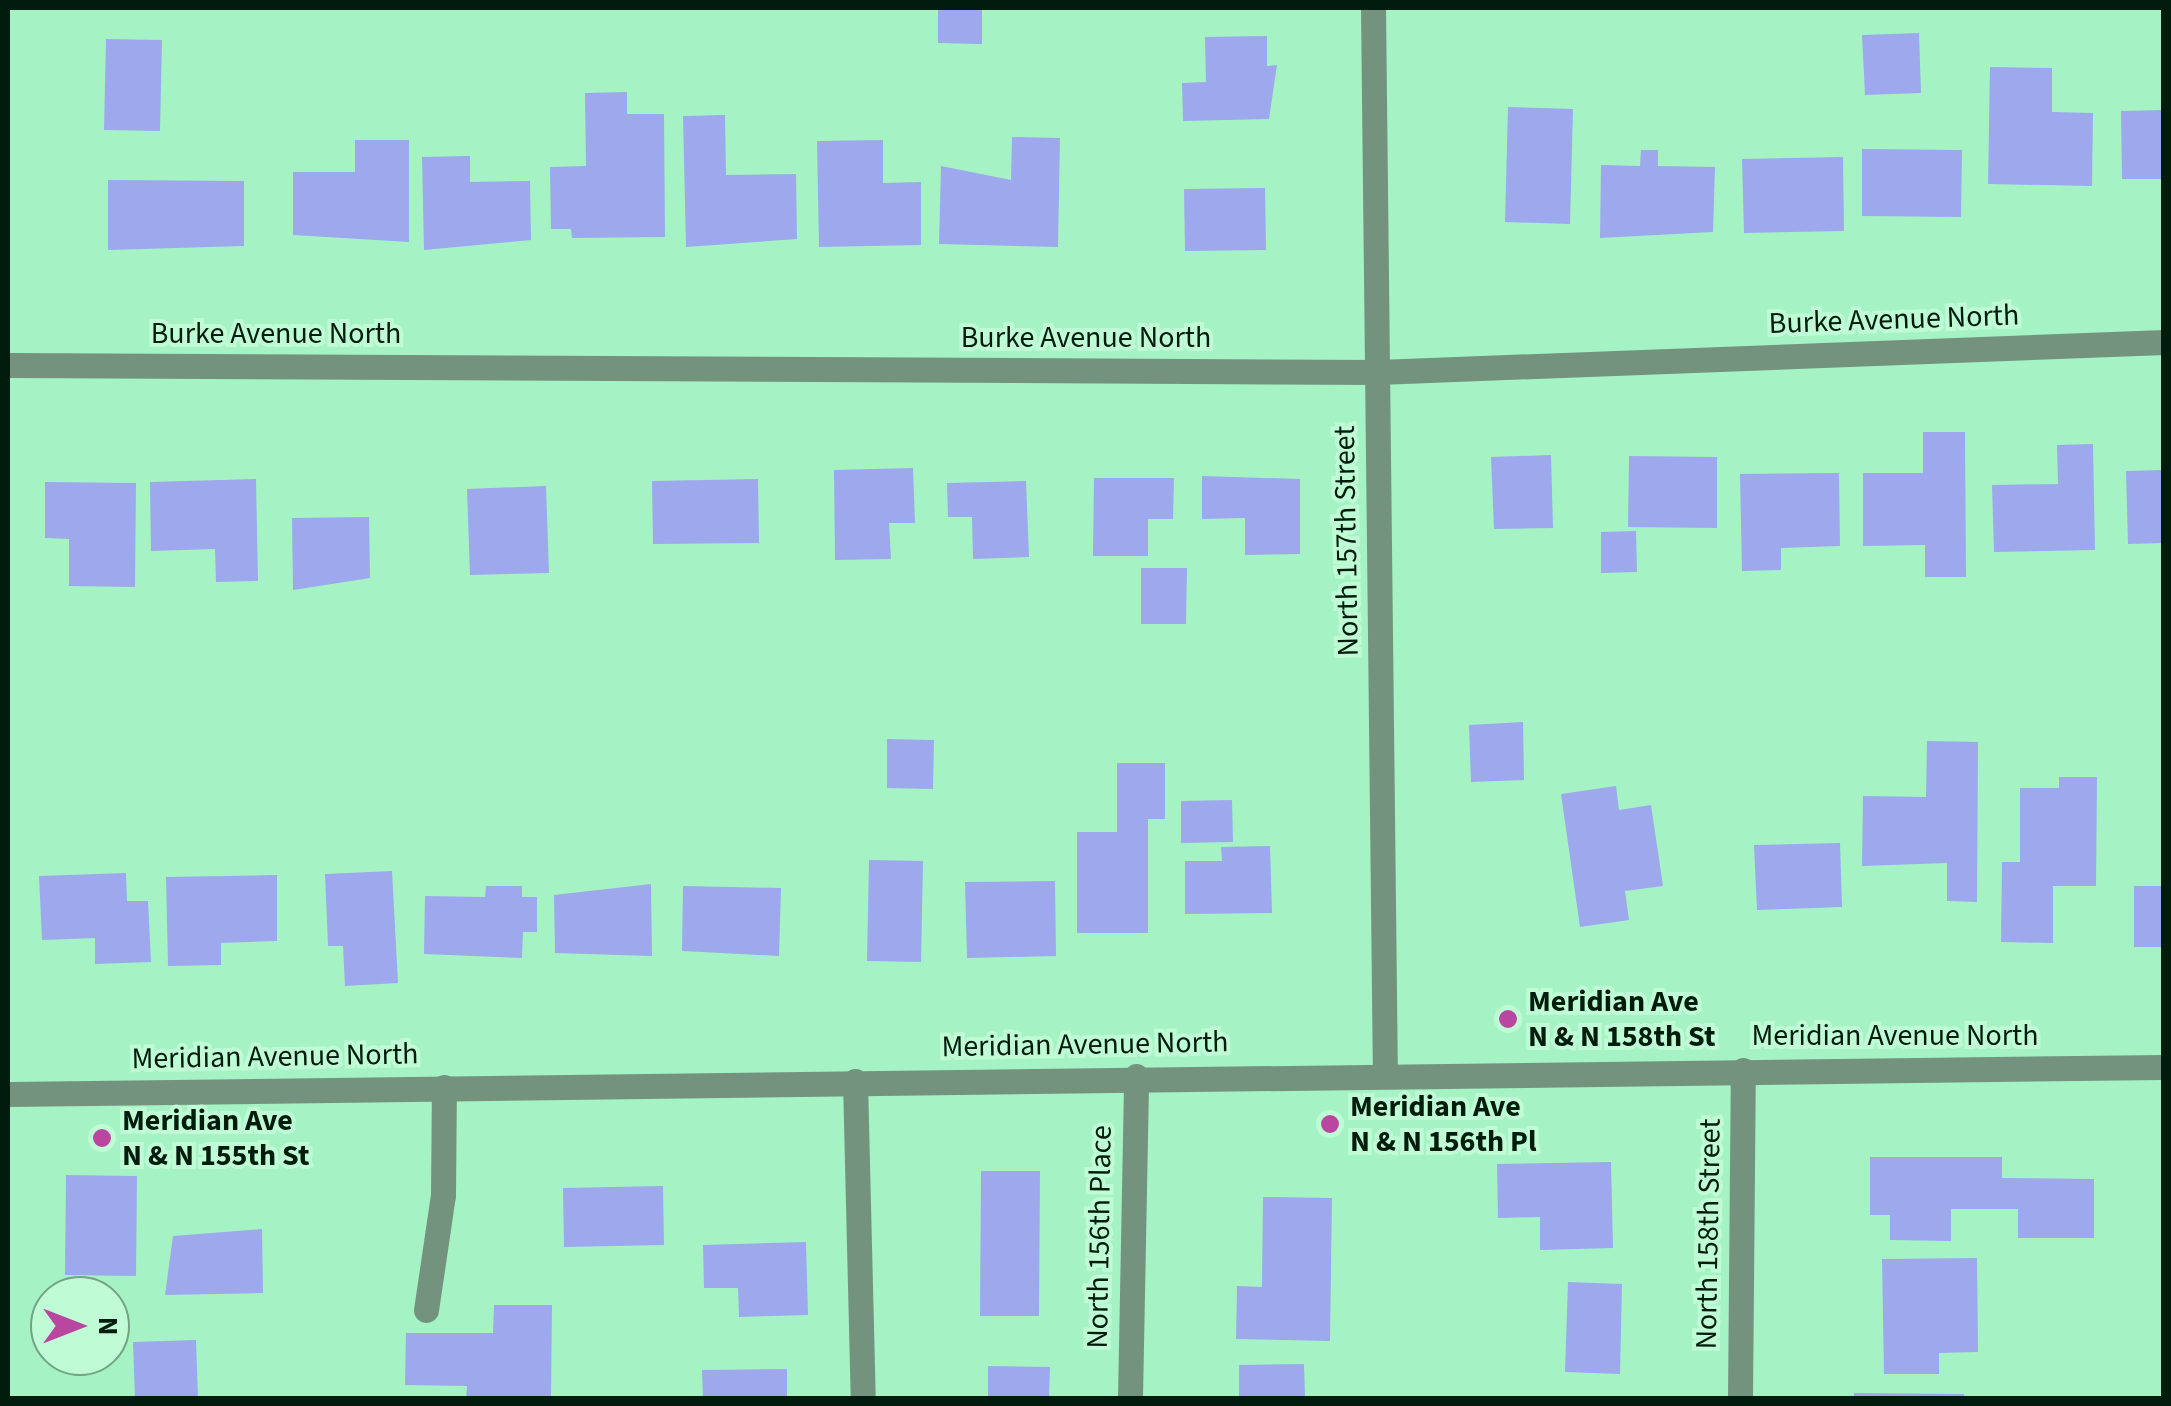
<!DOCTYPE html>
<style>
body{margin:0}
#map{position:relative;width:2171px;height:1406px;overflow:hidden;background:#a5f3c4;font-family:"Source Sans 3",sans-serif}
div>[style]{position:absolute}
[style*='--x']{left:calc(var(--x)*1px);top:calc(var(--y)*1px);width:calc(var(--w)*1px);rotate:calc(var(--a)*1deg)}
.building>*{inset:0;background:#9ea8ed}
.minor>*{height:25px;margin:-12.5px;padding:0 12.5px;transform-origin:12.5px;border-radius:12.5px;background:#74937f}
.dots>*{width:28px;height:28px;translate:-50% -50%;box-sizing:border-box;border:5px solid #bffcd6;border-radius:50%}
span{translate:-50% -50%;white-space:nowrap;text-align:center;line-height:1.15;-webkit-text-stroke:8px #bffcd6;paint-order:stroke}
.street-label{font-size:30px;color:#001c0c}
.poi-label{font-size:30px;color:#001c0c;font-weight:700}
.left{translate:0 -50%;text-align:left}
.frame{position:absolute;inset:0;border:10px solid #001c0c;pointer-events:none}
.north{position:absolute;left:30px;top:1276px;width:100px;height:100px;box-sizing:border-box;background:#bffcd6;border:2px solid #73a285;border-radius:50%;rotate:90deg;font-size:28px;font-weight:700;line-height:40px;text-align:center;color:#001c0c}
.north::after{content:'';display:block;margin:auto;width:35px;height:45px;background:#b9469f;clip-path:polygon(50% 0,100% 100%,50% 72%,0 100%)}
</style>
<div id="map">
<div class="building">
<i style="clip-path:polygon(938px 8px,982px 8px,982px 44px,938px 43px)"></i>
<i style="clip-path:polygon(1919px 33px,1921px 93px,1865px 95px,1862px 35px)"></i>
<i style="clip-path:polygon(1267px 36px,1267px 66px,1277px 65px,1269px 119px,1183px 121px,1182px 83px,1206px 82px,1205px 37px)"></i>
<i style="clip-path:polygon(106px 39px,162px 40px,160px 131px,104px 130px)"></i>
<i style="clip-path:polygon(1990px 67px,2052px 68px,2052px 112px,2093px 113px,2092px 186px,1988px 184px)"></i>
<i style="clip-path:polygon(627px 92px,627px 114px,664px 114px,665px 237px,572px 238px,571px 229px,551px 229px,550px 167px,586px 166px,585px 93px)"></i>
<i style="clip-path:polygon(1508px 107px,1573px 109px,1570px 224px,1505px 222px)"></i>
<i style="clip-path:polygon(2164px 110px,2164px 179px,2122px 179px,2121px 111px)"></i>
<i style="clip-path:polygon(725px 115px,726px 175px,796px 174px,797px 239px,686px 247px,683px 116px)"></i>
<i style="clip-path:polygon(1012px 137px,1060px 138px,1058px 247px,939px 244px,941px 166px,1011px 180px)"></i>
<i style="clip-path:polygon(355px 140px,409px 140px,409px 242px,293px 235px,293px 172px,355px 172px)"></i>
<i style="clip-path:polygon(883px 140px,883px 183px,921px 182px,921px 245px,819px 247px,817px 141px)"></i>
<i style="clip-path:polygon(1862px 149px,1962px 150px,1961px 217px,1862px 216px)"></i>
<i style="clip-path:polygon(1641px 150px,1658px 150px,1658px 166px,1715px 167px,1713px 232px,1600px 238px,1601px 165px,1640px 166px)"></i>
<i style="clip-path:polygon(470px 156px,470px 182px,530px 181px,531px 240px,424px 250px,422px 157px)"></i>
<i style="clip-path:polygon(1843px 157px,1844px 231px,1744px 233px,1742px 159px)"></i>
<i style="clip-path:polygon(108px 180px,244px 181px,244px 246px,108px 250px)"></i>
<i style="clip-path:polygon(1265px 188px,1266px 250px,1185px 251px,1184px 189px)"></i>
<i style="clip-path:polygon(1923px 432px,1965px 432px,1966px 577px,1925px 577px,1925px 545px,1863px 546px,1863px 473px,1923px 473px)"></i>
<i style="clip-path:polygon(2093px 444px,2095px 550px,1994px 552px,1992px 485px,2058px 484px,2057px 445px)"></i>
<i style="clip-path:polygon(1551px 455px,1553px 528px,1494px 529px,1491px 457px)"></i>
<i style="clip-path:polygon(1629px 456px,1717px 457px,1717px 528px,1628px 527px)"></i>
<i style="clip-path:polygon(913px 468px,915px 523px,889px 523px,891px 559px,835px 560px,834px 470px)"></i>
<i style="clip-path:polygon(2164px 470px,2164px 543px,2128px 544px,2126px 471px)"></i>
<i style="clip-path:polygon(1839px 473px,1840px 546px,1781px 548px,1781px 570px,1742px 571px,1740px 474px)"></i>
<i style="clip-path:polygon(1202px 476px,1300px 479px,1300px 554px,1245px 555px,1245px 518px,1202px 519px)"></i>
<i style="clip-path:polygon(1094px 478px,1174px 478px,1173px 519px,1148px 519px,1148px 556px,1093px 556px)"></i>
<i style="clip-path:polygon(256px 479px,258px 581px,216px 582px,215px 549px,151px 551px,150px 482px)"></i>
<i style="clip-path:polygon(758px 479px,759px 543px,653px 544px,652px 481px)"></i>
<i style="clip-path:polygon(1026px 481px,1029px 557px,973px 559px,972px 517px,948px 517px,947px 483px)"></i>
<i style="clip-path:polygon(45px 482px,136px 483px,135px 587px,69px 586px,69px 539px,45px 538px)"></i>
<i style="clip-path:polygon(546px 486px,549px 573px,470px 575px,467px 489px)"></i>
<i style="clip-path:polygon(369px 517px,370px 578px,293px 590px,292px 518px)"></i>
<i style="clip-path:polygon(1636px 531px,1637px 572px,1601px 573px,1601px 532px)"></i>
<i style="clip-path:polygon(1141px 568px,1187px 568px,1186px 624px,1141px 624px)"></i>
<i style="clip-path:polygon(1523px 722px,1524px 780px,1471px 782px,1469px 725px)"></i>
<i style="clip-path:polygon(887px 739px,934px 740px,933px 789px,887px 788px)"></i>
<i style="clip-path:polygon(1927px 741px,1978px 742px,1977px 902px,1947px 901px,1947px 863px,1862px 866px,1863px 796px,1926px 797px)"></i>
<i style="clip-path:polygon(1117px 763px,1165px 763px,1165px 819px,1148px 819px,1148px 933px,1077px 933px,1077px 832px,1117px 832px)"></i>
<i style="clip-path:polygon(2059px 777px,2097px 777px,2096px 886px,2053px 886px,2053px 943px,2001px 942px,2002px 862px,2020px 862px,2020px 788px,2059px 788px)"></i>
<i style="clip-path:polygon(1616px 786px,1619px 810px,1651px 805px,1663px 886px,1625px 891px,1629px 920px,1580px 927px,1561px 794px)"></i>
<i style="clip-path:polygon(1232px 800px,1233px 842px,1181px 843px,1181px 801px)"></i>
<i style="clip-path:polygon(1840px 843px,1842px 907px,1757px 910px,1754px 845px)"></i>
<i style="clip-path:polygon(1270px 846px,1272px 913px,1185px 914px,1185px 861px,1222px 861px,1221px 847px)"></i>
<i style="clip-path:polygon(869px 860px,923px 861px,921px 962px,867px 961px)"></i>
<i style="clip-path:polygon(392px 871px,398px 983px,345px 986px,343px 946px,328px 946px,325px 874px)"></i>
<i style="clip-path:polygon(126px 873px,127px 901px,148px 901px,151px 962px,95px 964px,95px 938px,42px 940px,39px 876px)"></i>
<i style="clip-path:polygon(277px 875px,277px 941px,221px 943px,221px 965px,168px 966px,166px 877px)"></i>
<i style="clip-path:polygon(1055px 881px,1056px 956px,967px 958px,965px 882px)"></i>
<i style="clip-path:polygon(651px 884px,652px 956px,555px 953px,554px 895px)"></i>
<i style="clip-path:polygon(486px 886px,522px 886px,522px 897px,537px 897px,537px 932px,523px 932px,522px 958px,424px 954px,425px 896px,485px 897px)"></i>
<i style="clip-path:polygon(683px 886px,781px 888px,779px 956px,682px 951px)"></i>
<i style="clip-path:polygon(2134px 886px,2164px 886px,2164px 947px,2134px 947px)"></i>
<i style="clip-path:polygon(1870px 1157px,2002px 1157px,2002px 1178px,2094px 1179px,2094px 1238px,2018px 1238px,2018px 1209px,1951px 1209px,1951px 1241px,1890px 1240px,1890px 1215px,1870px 1215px)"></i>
<i style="clip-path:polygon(1611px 1162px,1613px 1248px,1540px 1250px,1540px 1217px,1498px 1218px,1497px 1164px)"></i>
<i style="clip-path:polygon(981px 1171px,1040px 1171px,1039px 1316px,980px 1316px)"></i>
<i style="clip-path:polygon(66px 1175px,137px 1176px,136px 1276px,65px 1275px)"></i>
<i style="clip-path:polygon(663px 1186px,664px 1245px,564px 1247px,563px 1188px)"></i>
<i style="clip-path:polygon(1263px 1197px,1332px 1198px,1330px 1341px,1236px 1339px,1237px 1286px,1262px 1287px)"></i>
<i style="clip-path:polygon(262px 1229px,263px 1293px,165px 1295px,173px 1236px)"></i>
<i style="clip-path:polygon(806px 1242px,808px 1315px,739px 1317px,738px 1288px,704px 1288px,703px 1245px)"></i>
<i style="clip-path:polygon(1977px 1258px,1978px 1352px,1939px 1353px,1939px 1374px,1884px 1374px,1882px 1259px)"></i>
<i style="clip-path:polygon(1568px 1282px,1622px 1284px,1620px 1374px,1565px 1372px)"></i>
<i style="clip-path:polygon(494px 1305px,552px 1305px,551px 1398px,466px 1398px,467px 1386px,405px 1385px,406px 1333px,493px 1333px)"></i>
<i style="clip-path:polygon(196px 1340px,198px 1398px,135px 1398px,133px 1342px)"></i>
<i style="clip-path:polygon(1304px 1364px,1305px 1398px,1239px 1398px,1239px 1365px)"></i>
<i style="clip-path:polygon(988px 1366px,1050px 1367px,1049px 1398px,988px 1398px)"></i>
<i style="clip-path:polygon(787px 1369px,787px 1398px,703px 1398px,702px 1370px)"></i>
<i style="clip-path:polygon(1854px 1393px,1964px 1394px,1964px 1398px,1854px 1398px)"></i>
</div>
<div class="minor">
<i style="--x:1373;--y:8;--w:1066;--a:89.36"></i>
<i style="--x:8;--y:365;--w:1370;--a:0.29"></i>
<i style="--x:1378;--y:372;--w:787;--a:-2.19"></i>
<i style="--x:855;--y:1081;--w:317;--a:88.6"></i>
<i style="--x:8;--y:1094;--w:2156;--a:-0.72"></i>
<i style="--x:426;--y:1310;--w:116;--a:-81.6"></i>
<i style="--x:443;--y:1195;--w:108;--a:-89.5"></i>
<i style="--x:1130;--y:1398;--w:322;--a:-88.9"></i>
<i style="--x:1740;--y:1398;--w:328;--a:-89.5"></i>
</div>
<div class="dots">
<i style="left:1508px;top:1019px;background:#b9469f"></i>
<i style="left:1330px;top:1124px;background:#b9469f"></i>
<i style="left:102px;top:1138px;background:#b9469f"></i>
</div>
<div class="street-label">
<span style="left:1894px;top:320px;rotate:-2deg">Burke Avenue North</span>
<span style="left:276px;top:334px">Burke Avenue North</span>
<span style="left:1086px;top:338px">Burke Avenue North</span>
<span style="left:1347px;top:541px;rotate:-91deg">North 157th Street</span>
<span style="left:1895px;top:1036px">Meridian Avenue North</span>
<span style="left:1085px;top:1045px;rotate:-1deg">Meridian Avenue North</span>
<span style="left:275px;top:1057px;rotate:-1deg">Meridian Avenue North</span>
<span style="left:1709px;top:1234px;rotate:-89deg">North 158th Street</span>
<span style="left:1100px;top:1237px;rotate:-89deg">North 156th Place</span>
</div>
<div class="poi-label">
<span class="left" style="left:1528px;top:1019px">Meridian Ave<br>N &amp; N 158th St</span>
<span class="left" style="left:1350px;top:1124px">Meridian Ave<br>N &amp; N 156th Pl</span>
<span class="left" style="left:122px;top:1138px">Meridian Ave<br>N &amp; N 155th St</span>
</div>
<div class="frame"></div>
<div class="north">N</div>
</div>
